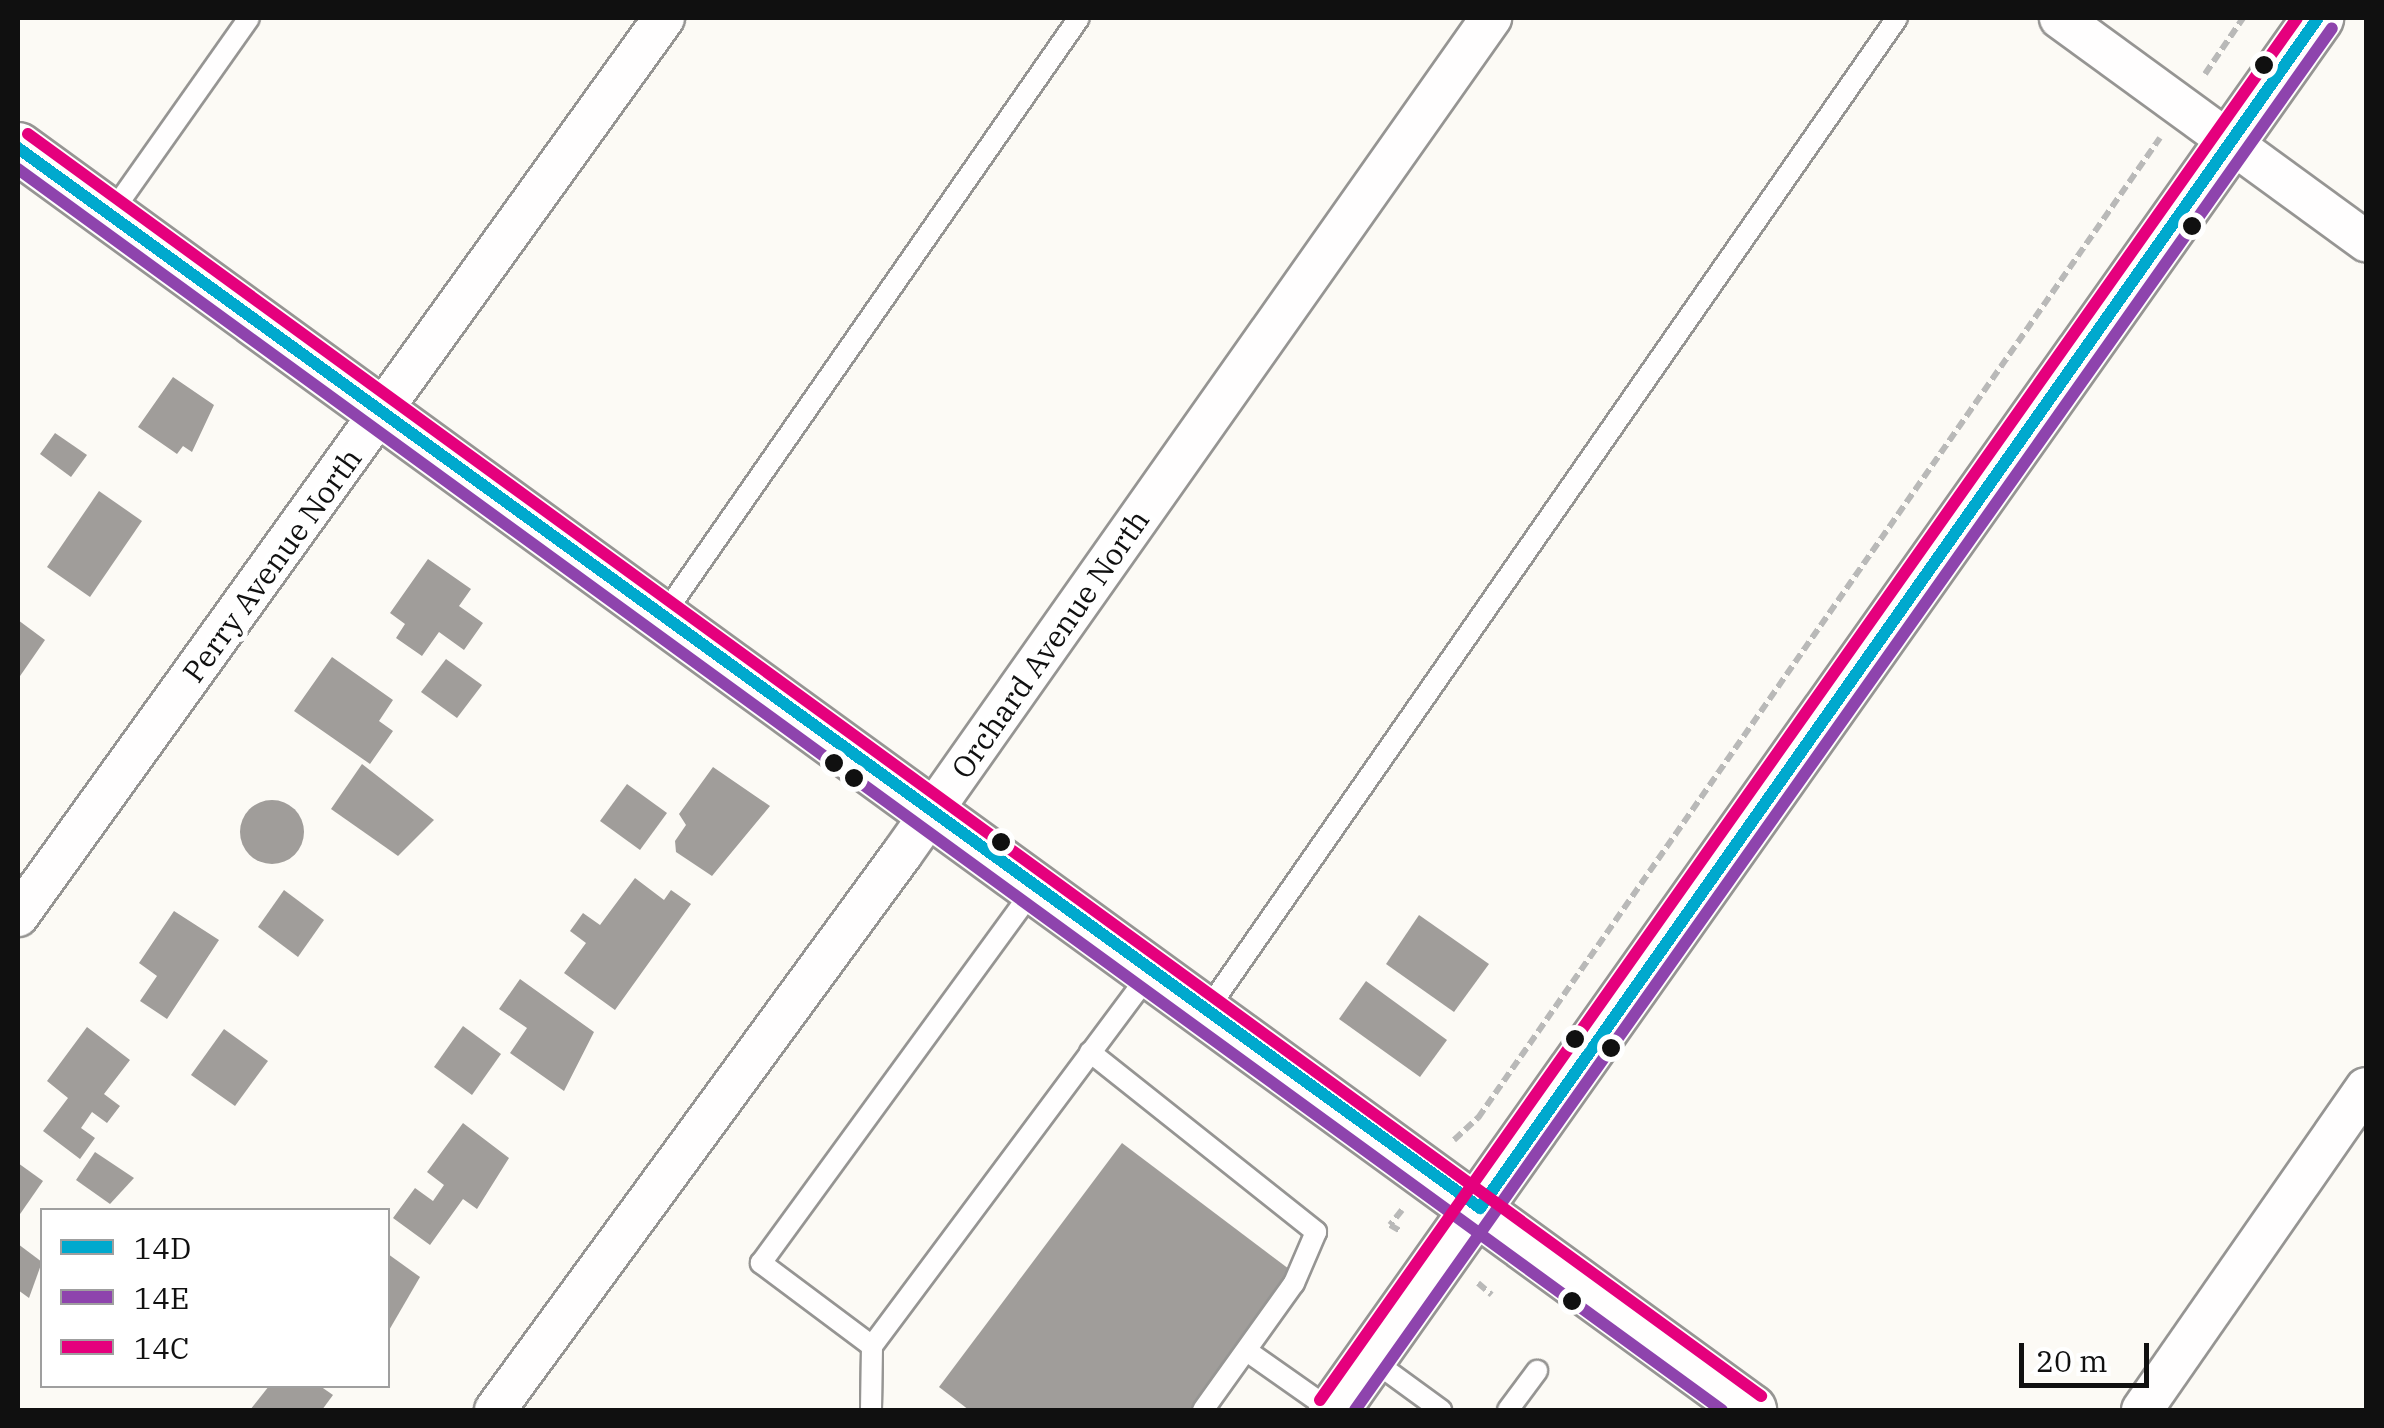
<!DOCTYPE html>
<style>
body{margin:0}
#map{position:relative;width:2384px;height:1428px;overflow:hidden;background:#fcfaf5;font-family:"IBM Plex Serif",serif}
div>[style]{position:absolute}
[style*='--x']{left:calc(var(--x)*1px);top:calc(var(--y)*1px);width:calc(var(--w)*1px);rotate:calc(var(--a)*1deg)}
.building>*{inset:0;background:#a09d9a}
.round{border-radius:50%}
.path>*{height:6px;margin-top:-3px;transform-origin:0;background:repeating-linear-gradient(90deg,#b9b9b8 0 10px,transparent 0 15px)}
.roads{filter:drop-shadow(2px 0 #969593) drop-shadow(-2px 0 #969593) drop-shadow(0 2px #969593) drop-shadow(0 -2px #969593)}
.service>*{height:20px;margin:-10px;padding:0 10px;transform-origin:10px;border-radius:10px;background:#fffefe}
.minor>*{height:40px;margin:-20px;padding:0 20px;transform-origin:20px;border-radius:20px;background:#fffefe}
.tertiary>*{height:50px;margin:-25px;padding:0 25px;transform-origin:25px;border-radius:25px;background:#fffefe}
.bus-1>*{height:12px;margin:-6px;padding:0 6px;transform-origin:6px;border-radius:6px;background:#00a9ce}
.bus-2>*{height:12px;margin:-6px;padding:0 6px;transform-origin:6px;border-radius:6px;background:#8e44ad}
.bus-3>*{height:12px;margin:-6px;padding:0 6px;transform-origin:6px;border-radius:6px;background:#e5007d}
.dots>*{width:28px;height:28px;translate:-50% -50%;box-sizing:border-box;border:5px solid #fff;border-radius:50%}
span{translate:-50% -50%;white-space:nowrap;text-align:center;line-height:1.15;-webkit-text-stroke:10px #fff;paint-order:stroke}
.street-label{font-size:30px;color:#101010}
.frame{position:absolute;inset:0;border:20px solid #101010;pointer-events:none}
.legend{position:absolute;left:40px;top:1208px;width:350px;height:180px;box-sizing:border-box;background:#fff;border:2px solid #9f9f9f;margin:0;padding:12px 18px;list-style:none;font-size:30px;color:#101010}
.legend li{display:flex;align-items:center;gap:20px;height:50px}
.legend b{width:50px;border:2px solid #9f9f9f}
.scale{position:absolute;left:2019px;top:1343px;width:130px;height:45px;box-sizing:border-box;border:5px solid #101010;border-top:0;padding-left:12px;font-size:30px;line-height:35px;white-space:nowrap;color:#101010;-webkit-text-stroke:8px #fff;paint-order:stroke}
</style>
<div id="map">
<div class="building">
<i style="clip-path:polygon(173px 377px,214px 405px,192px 452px,183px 446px,177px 454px,138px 427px)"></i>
<i style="clip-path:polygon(55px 433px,87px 455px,71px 477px,40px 454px)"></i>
<i style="clip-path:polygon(99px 491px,142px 521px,90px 597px,47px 567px)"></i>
<i style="clip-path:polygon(428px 559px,471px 589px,459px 606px,483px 623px,464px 650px,439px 632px,422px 656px,396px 638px,405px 624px,390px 613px)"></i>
<i style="clip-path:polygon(18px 620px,45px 640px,18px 679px)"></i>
<i style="clip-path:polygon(332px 657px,393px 700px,379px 721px,393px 731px,370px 764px,294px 711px)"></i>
<i style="clip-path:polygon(446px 659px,482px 685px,457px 718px,421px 692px)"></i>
<i style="clip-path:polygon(362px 764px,434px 820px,398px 856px,331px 809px)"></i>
<i style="clip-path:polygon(713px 767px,770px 806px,712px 876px,676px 852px,675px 841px,686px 825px,679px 814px)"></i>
<i style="clip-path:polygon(627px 784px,667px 813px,640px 850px,600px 821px)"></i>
<i class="round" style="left:240px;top:800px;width:64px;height:64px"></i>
<i style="clip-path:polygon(635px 878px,664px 900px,671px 890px,691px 904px,615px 1010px,564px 973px,586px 943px,570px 931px,583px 913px,600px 925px)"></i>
<i style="clip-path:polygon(284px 890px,324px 920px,298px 957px,258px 927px)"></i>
<i style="clip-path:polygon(174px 911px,219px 940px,167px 1019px,140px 1001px,157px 976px,139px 963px)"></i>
<i style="clip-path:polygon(1419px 915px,1489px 964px,1454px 1012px,1386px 964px)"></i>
<i style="clip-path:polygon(520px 979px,594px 1032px,564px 1091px,510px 1053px,527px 1028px,499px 1009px)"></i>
<i style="clip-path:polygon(1366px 981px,1447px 1040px,1420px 1077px,1339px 1019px)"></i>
<i style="clip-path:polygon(463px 1026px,501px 1054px,472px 1095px,434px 1067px)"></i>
<i style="clip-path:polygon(87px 1027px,130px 1060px,104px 1094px,120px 1106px,107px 1123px,92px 1112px,81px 1128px,95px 1138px,80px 1159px,43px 1131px,68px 1098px,47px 1081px)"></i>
<i style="clip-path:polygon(224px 1029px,268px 1061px,235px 1106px,191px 1075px)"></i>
<i style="clip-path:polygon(463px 1123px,509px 1158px,477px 1209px,463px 1199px,430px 1245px,393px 1218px,415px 1188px,433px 1201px,444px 1185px,427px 1172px)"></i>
<i style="clip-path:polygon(1122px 1143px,1297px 1275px,1195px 1410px,969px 1410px,939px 1387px)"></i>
<i style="clip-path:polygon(95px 1152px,134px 1178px,110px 1204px,76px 1180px)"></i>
<i style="clip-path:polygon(18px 1163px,43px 1181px,18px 1217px)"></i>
<i style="clip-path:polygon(18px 1244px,42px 1262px,29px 1298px,18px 1290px)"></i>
<i style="clip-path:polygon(388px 1254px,420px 1277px,388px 1332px)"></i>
<i style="clip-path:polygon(269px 1386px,320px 1386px,333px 1395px,322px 1410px,250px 1410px)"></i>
</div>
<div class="path">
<i style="--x:2205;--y:74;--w:68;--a:-55.8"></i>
<i style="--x:1454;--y:1140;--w:33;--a:-43"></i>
<i style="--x:1478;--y:1118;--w:1194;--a:-55.17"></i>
<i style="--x:1402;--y:1210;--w:19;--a:129"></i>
<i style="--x:1390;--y:1225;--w:14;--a:30"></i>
<i style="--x:1478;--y:1283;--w:18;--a:41"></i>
</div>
<div class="roads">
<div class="service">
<i style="--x:110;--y:215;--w:241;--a:-54.8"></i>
<i style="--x:663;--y:616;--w:728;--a:-55.18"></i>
<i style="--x:1205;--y:1013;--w:1212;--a:-55.18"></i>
<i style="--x:1090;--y:1052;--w:289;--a:38.5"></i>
<i style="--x:1316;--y:1232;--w:56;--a:113.3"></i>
<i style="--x:1294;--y:1283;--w:156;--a:125.6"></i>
<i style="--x:872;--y:1346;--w:465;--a:-53.3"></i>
<i style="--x:1247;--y:1351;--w:103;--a:35.1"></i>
<i style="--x:1371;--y:1359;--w:87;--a:36.1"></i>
<i style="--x:871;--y:1410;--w:64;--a:-89.1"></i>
<i style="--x:872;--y:1346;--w:139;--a:-143.2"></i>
<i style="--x:761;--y:1263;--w:463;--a:-53.9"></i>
<i style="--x:1508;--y:1410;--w:49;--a:-53.4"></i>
</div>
<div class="minor">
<i style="--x:2060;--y:18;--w:379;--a:36.1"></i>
<i style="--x:18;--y:916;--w:1106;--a:-54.27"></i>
<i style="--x:495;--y:1410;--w:689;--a:-53.8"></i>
<i style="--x:902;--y:854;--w:1023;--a:-54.83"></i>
<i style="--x:2142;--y:1410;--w:392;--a:-55.2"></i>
</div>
<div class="tertiary">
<i style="--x:18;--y:148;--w:2144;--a:36.06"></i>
<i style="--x:1334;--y:1410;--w:1705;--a:-54.74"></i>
</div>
</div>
<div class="bus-1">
<i style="--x:18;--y:148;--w:1806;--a:35.94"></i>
<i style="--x:1480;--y:1208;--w:1455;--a:-54.85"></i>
</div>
<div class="bus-2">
<i style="--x:18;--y:169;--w:2108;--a:36.07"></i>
<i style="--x:1355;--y:1410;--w:1692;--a:-54.74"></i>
</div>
<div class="bus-3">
<i style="--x:28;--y:134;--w:2144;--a:36.06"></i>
<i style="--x:1320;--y:1400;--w:1692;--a:-54.74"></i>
</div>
<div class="dots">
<i style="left:2264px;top:65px;background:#101010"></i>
<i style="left:2192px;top:226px;background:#101010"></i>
<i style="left:834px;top:763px;background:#101010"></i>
<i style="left:854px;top:778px;background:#101010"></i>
<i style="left:1001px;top:842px;background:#101010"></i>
<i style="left:1575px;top:1039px;background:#101010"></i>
<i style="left:1611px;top:1048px;background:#101010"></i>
<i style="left:1572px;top:1301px;background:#101010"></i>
</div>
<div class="street-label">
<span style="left:272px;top:565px;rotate:-54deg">Perry Avenue North</span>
<span style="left:1050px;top:644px;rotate:-55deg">Orchard Avenue North</span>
</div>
<div class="frame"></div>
<ul class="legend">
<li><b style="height:12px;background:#00a9ce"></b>14D</li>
<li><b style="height:12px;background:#8e44ad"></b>14E</li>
<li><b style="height:12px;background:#e5007d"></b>14C</li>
</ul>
<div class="scale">20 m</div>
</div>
